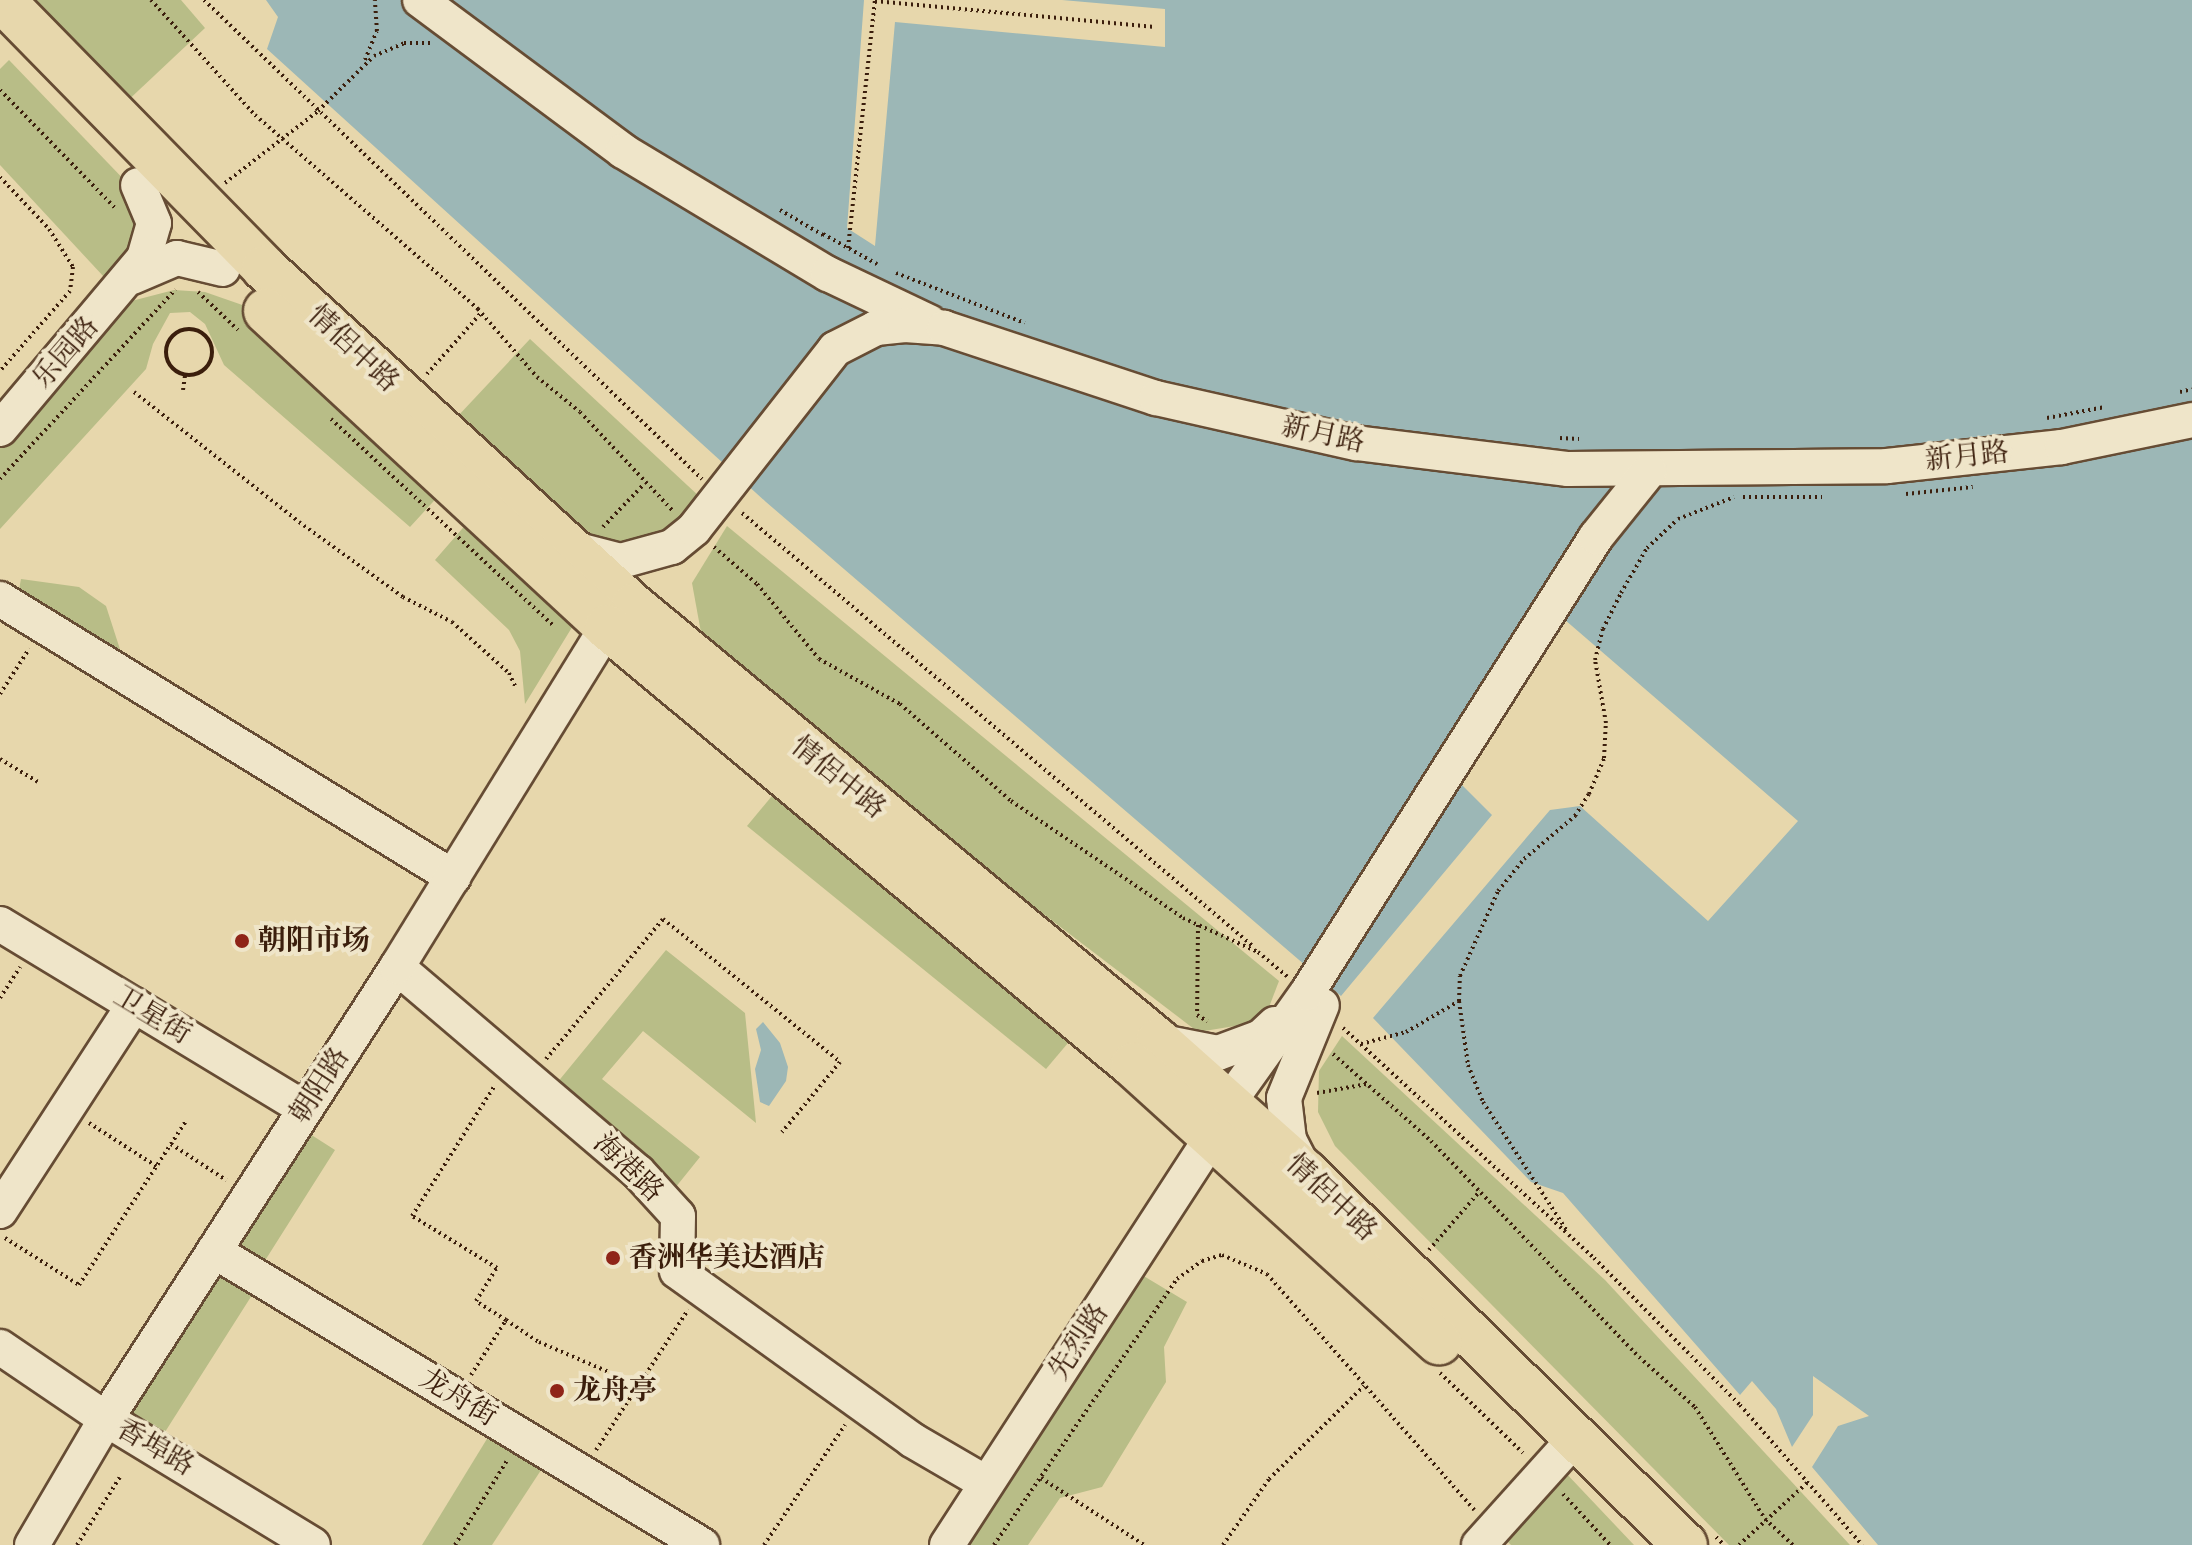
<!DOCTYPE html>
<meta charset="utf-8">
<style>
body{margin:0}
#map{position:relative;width:2192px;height:1545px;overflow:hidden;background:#e7d7ac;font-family:"IM FELL DW Pica","Noto Serif SC",serif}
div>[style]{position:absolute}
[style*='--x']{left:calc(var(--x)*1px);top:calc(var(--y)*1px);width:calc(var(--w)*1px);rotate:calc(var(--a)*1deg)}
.green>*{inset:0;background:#b8bd87}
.water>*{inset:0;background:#9cb7b6}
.pier>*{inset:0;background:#e7d7ac}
.path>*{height:4px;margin-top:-2px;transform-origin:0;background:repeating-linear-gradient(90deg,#3b1e0c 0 2px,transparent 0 6px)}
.path>.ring{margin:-2px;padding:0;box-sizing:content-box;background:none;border:4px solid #3b1e0c;border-radius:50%}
.roads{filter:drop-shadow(2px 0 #664c34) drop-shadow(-2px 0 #664c34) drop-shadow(0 2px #664c34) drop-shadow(0 -2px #664c34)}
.minor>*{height:34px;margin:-17px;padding:0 17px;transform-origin:17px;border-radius:17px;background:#efe5c9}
.highway>*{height:44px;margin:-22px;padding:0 22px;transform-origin:22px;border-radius:22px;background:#e7d7ac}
.dots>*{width:22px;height:22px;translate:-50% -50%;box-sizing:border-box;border:4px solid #efe5c9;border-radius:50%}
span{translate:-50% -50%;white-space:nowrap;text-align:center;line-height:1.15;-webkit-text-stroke:8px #efe5c9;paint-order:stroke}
.street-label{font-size:28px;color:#3b1e0c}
.poi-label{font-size:28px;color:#3b1e0c;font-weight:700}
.left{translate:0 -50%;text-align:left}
</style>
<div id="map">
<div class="green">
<i style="clip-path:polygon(26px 0,181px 0,205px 28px,122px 106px)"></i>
<i style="clip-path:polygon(9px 60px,158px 215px,104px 277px,0 165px,0 69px)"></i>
<i style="clip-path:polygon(174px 290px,205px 292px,251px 308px,443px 491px,410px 527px,224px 365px,205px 324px,190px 312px,170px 313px,153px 344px,146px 369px,0 529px,0 440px,120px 304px)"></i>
<i style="clip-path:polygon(530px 339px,701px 498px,661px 547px,588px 542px,458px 416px)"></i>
<i style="clip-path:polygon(475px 514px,582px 611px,525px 704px,520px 651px,509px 630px,435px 560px)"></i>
<i style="clip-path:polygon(727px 526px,1279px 981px,1266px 1015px,1241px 1025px,1198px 1032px,847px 764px,702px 638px,692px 583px)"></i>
<i style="clip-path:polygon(21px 579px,79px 587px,106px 606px,127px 671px,17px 601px)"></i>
<i style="clip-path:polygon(781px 785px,1079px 1030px,1046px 1069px,747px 826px)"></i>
<i style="clip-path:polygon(666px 950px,745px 1013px,756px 1123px,643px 1031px,602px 1079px,700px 1157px,671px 1193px,552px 1089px)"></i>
<i style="clip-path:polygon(1342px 1036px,1605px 1280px,1850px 1545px,1729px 1545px,1335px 1146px,1318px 1112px,1319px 1071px)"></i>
<i style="clip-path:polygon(299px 1127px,335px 1150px,259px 1270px,254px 1292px,158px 1443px,115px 1418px)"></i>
<i style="clip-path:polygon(1132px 1269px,1187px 1302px,1164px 1347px,1166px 1382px,1102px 1487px,1060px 1498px,1028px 1545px,953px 1545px)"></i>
<i style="clip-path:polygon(493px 1429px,545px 1464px,492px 1545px,422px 1545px)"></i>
<i style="clip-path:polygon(1563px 1470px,1634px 1545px,1511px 1545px,1503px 1537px)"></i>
</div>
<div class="water">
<i style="clip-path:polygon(266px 0,2192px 0,2192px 1545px,1878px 1545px,1812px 1467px,1838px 1426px,1869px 1416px,1813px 1376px,1813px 1415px,1792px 1447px,1776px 1409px,1752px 1381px,1740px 1395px,1563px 1193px,1531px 1182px,1373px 1018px,1550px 810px,1580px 806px,1708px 921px,1798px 821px,1550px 607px,1437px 760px,1492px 815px,1341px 996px,766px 502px,267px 49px,278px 17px)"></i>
<i style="clip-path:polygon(763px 1022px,780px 1043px,788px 1067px,786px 1081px,769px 1106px,760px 1102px,755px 1069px,761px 1050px,756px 1029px)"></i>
</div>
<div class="pier">
<i style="clip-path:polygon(864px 0,1062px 0,1165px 9px,1165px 47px,895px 22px,875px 246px,847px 228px)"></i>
</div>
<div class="path">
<i style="--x:151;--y:0;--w:155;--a:47.9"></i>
<i style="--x:255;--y:115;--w:296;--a:41"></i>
<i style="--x:478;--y:309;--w:90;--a:49.1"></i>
<i style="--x:537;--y:377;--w:55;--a:39.1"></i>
<i style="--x:580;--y:412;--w:137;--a:46.8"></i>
<i style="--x:204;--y:0;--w:691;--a:43.89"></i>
<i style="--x:875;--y:1;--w:281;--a:5.3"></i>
<i style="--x:365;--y:60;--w:31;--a:-68"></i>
<i style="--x:377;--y:31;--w:31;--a:-94"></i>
<i style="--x:0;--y:90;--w:166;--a:45.7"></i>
<i style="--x:0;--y:177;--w:71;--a:46.7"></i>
<i style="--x:49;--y:229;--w:45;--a:57.7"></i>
<i style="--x:73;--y:267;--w:24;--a:97"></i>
<i style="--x:70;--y:291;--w:106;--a:131.2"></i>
<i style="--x:225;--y:183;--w:118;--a:-37.7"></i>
<i style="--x:318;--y:111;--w:78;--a:-44.5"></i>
<i style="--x:374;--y:56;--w:33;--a:-23"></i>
<i style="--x:404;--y:43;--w:27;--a:0"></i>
<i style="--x:780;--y:210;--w:50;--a:30.2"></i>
<i style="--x:823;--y:234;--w:62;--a:29.1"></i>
<i style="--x:848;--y:248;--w:249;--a:-83.8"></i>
<i style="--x:896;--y:273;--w:138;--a:21.2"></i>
<i style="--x:198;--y:292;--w:55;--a:43.5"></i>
<i class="ring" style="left:166px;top:329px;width:42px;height:42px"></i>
<i style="--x:427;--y:374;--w:81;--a:-48.5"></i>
<i style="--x:183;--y:390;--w:15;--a:-82"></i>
<i style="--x:134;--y:392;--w:210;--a:38.2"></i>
<i style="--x:299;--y:522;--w:128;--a:35.8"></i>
<i style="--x:403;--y:597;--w:55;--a:27"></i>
<i style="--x:452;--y:622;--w:76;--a:41.8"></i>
<i style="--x:509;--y:673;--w:17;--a:65"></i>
<i style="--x:2180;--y:392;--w:12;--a:-14"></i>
<i style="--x:2047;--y:418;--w:59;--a:-10.7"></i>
<i style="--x:331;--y:419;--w:303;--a:42.9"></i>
<i style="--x:1560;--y:438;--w:19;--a:3"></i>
<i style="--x:0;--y:479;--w:258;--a:-47.2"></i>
<i style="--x:1906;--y:494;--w:67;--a:-6"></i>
<i style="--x:1743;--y:497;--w:79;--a:0"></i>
<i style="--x:742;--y:513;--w:671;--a:40.29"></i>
<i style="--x:603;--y:527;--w:59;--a:-46.4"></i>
<i style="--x:714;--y:547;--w:57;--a:40.7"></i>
<i style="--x:757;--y:584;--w:97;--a:50.4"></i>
<i style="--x:819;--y:659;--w:93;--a:29.1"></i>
<i style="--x:900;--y:704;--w:147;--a:41.1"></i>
<i style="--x:1011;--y:801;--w:208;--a:34.2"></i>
<i style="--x:1183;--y:918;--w:82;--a:24.4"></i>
<i style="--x:1258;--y:952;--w:39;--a:40"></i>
<i style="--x:0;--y:694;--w:54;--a:-57.2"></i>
<i style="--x:0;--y:759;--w:44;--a:31.2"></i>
<i style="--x:1198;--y:925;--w:90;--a:90.6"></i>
<i style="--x:1197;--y:1015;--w:12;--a:31"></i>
<i style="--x:0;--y:998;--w:37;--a:-57"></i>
<i style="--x:1459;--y:1001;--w:25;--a:-88"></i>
<i style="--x:1460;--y:976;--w:93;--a:-65.9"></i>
<i style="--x:1498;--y:891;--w:41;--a:-50.9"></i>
<i style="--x:1524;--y:859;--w:67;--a:-40.1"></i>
<i style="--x:1575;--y:816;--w:26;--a:-58"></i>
<i style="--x:1589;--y:794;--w:39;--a:-67"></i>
<i style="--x:1604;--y:758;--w:35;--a:-87"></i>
<i style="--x:1606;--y:723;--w:64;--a:-99.9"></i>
<i style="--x:1595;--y:660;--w:32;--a:-76"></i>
<i style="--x:1603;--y:629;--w:40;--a:-63.4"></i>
<i style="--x:1621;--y:593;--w:52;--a:-60"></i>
<i style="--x:1647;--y:548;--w:42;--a:-43.1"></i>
<i style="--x:1678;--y:519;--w:60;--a:-21.4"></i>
<i style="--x:1343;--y:1028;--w:340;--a:42.5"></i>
<i style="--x:1594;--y:1258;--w:207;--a:45.2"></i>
<i style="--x:1740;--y:1405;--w:186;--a:48.9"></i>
<i style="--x:1361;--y:1044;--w:47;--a:-14.9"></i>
<i style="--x:1406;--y:1032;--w:61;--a:-30.3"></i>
<i style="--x:1459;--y:1001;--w:65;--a:82"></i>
<i style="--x:1468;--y:1065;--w:40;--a:68"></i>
<i style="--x:1483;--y:1102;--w:154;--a:56.9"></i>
<i style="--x:1333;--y:1054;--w:131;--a:41.6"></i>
<i style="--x:1431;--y:1141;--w:300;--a:46.1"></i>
<i style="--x:1639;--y:1357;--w:75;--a:41.8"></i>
<i style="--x:1695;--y:1407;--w:132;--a:58"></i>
<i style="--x:1765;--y:1519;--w:38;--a:43"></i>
<i style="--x:546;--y:1059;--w:182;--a:-50.1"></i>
<i style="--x:663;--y:919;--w:228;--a:38.9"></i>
<i style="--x:840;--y:1062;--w:91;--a:129.6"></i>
<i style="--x:1317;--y:1093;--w:51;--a:-10.2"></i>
<i style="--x:89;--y:1123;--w:80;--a:32.7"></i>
<i style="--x:171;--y:1144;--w:66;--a:33.2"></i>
<i style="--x:5;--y:1238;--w:88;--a:32.4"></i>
<i style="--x:79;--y:1285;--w:196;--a:-56.9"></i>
<i style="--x:1429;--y:1250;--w:78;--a:-49.2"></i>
<i style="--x:506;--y:1320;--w:40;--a:34"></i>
<i style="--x:539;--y:1342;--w:109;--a:23.3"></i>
<i style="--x:1440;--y:1373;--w:115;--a:43.9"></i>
<i style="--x:471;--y:1375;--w:65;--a:-57.5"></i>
<i style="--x:506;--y:1320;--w:36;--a:-148"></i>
<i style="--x:476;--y:1301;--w:39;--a:-58"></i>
<i style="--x:497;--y:1268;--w:100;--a:-148.5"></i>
<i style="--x:412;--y:1216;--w:155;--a:-57.6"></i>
<i style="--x:596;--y:1450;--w:168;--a:-56.7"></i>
<i style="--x:1041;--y:1478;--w:123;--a:33"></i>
<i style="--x:1563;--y:1494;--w:69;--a:47.3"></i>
<i style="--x:1716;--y:1537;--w:11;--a:45"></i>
<i style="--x:77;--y:1545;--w:80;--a:-57.7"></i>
<i style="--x:455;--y:1545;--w:101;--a:-58.4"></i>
<i style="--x:764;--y:1545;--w:145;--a:-56"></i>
<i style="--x:994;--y:1545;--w:323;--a:-55.5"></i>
<i style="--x:1177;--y:1279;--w:31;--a:-36"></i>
<i style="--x:1202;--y:1261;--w:21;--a:-17"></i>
<i style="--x:1222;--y:1255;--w:49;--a:22.9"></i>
<i style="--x:1267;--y:1274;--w:314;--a:48.7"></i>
<i style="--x:1223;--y:1545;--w:80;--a:-55.1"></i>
<i style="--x:1269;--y:1479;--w:133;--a:-44.4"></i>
<i style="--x:1739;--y:1545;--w:95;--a:-42.4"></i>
</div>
<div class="roads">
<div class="minor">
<i style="--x:420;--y:0;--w:253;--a:36.6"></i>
<i style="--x:623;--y:151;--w:239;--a:31"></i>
<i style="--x:828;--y:274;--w:112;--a:25.4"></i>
<i style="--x:132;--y:277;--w:49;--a:-22.9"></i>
<i style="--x:177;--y:258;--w:47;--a:13.4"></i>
<i style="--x:0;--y:429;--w:224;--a:-49.9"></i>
<i style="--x:144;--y:258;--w:36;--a:-74"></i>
<i style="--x:154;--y:223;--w:41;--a:-112.8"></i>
<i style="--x:574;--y:549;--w:49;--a:14.3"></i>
<i style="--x:621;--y:561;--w:53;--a:-15.4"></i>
<i style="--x:672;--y:547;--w:28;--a:-39"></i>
<i style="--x:694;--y:529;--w:229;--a:-51.9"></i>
<i style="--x:835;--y:349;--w:46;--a:-27.1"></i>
<i style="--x:876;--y:328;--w:29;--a:-6"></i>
<i style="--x:905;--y:325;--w:39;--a:4"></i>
<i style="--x:944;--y:328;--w:223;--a:18.3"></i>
<i style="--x:1156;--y:398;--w:205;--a:12.7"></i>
<i style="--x:1356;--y:443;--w:214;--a:7"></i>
<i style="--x:1568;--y:469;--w:319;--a:-0.5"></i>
<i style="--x:1887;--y:466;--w:176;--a:-6.2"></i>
<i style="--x:2062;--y:447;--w:133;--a:-11.7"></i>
<i style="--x:0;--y:599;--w:532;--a:31.54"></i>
<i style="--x:0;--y:924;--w:357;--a:31.2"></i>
<i style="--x:397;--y:967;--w:316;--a:40.4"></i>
<i style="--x:638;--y:1172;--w:59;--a:47.7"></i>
<i style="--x:678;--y:1216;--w:55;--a:91"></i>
<i style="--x:677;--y:1271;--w:289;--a:35.7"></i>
<i style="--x:912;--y:1440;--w:86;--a:30.2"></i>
<i style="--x:1162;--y:1042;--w:57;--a:11.1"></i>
<i style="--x:1218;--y:1053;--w:46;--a:-20.4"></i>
<i style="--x:1261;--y:1037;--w:19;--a:-43"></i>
<i style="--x:1304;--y:1169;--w:33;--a:-117"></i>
<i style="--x:1289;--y:1140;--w:42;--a:-96.8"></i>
<i style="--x:1284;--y:1098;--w:100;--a:-67.8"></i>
<i style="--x:0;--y:1211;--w:246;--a:-57"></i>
<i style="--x:214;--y:1251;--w:570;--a:31.07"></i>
<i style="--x:0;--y:1347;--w:128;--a:34.2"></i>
<i style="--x:106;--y:1419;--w:242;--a:31.3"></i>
<i style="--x:32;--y:1545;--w:146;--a:-59.6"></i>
<i style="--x:106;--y:1419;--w:538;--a:-57.23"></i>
<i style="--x:397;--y:967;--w:400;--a:-58.3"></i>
<i style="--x:947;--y:1545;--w:484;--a:-57"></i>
<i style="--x:1211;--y:1139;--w:38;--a:-65"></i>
<i style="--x:1227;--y:1105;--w:138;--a:-54.5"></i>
<i style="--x:1307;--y:993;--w:540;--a:-57.63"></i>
<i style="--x:1596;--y:537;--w:85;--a:-51.2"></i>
<i style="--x:1479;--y:1545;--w:147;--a:-48"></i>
</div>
<div class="highway">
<i style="--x:2;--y:0;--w:375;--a:45.6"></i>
<i style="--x:264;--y:268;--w:500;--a:42.49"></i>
<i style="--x:633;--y:606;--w:682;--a:39.64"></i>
<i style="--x:1158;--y:1041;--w:198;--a:41.7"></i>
<i style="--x:1306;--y:1173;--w:531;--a:44.47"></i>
<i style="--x:266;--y:311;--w:465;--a:42.8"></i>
<i style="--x:607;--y:627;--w:684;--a:39.78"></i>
<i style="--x:1133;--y:1065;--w:413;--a:42.2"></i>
</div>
</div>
<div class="dots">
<i style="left:242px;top:941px;background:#8f2418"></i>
<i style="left:613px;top:1258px;background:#8f2418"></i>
<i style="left:557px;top:1391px;background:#8f2418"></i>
</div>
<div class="street-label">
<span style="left:353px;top:349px;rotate:43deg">情侶中路</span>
<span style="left:66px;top:353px;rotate:-49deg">乐园路</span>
<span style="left:1323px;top:435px;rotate:12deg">新月路</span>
<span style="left:1967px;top:457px;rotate:-6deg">新月路</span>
<span style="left:838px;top:778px;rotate:39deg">情侶中路</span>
<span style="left:152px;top:1016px;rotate:31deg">卫星街</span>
<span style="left:320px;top:1086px;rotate:-57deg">朝阳路</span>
<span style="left:628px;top:1168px;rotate:44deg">海港路</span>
<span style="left:1331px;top:1198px;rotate:43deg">情侶中路</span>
<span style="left:1079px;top:1342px;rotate:-57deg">先烈路</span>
<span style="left:458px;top:1398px;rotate:31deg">龙舟街</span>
<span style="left:155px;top:1448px;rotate:30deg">香埠路</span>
</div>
<div class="poi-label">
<span class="left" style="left:258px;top:941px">朝阳市场</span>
<span class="left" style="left:629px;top:1258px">香洲华美达酒店</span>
<span class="left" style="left:573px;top:1391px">龙舟亭</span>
</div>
</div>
